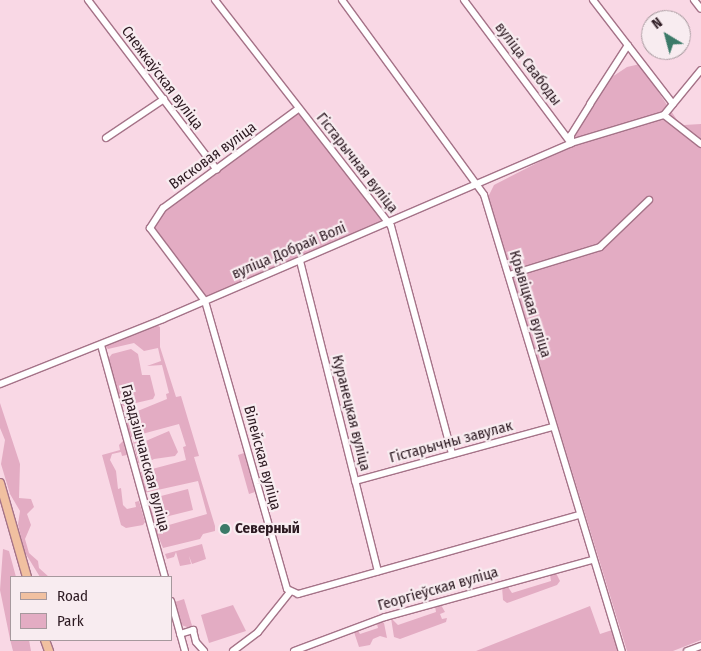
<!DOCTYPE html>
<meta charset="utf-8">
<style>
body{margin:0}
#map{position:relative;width:701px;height:651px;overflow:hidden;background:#f9d8e5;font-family:"Fira Sans Condensed",sans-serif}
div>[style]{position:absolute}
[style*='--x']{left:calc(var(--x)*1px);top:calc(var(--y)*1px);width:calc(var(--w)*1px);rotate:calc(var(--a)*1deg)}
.green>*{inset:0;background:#e3acc3}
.roads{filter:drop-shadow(1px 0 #a57388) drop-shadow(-1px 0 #a57388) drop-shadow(0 1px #a57388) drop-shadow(0 -1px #a57388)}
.minor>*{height:6px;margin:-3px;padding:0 3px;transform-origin:3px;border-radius:3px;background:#fff}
.major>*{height:8px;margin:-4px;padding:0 4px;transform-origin:4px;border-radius:4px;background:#f1c0a0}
.dots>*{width:14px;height:14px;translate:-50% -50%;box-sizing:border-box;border:2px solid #f8ecf0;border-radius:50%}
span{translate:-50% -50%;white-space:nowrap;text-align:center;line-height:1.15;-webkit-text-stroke:4.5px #f8ecf0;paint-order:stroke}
.street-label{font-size:15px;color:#2c1921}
.poi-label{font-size:15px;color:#2c1921;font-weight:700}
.left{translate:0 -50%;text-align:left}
.legend{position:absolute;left:10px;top:576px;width:162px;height:65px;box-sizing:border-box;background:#f8ecf0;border:1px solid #a6989d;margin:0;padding:6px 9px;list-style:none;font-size:15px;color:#2c1921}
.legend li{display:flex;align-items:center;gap:10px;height:25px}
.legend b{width:25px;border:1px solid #a6989d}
.north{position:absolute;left:641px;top:10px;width:50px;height:50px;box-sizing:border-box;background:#f8ecf0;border:1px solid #a6989d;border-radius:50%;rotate:323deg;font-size:14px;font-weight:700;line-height:20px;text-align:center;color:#2c1921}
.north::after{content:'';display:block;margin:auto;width:18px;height:22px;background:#3b7a68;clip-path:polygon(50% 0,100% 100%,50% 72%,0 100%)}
</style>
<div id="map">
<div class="green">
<i style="clip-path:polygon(640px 64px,677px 120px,684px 125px,701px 124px,701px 640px,673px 651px,627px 651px,488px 197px,494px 185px,580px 141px,571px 143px,571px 135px,606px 81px,627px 67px)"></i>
<i style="clip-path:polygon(298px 109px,387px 222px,205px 301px,153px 233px,155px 218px)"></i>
<i style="clip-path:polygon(156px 325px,160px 327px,160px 347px,176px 397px,181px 396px,199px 456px,194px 457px,215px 526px,215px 531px,203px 534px,200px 539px,163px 548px,155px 529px,207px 514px,198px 481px,144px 493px,141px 472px,186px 460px,183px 447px,186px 446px,179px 424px,131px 437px,123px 417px,167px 399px,166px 394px,169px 393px,162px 365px,147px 366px,161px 361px,158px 348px,144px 351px,134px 343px,108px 349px,105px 346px)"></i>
<i style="clip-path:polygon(131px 349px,138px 354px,142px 375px,150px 375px,155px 395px,153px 399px,123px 406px,119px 401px,131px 398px,130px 392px,117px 395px,108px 359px,112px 354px)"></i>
<i style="clip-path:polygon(0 403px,20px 464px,19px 498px,31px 499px,34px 507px,27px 514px,31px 525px,25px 539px,29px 553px,38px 561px,39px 568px,49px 577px,40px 577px,24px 551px,18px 524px,20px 511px,10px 494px,1px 464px,5px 440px,0 428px)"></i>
<i style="clip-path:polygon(169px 431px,178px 452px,175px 456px,154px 459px,144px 465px,138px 463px,133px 441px,139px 439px,141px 443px)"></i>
<i style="clip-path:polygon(123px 441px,127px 455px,122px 456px,121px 452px,112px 454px,110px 460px,116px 471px,118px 489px,121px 488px,123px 505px,127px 509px,136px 507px,135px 502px,139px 501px,145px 522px,143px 525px,126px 528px,121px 525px,102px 455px,120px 450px,119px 445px)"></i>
<i style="clip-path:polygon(244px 453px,255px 492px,249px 494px,238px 455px)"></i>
<i style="clip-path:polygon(188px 489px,193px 510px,153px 520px,147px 499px,154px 516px,165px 513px,161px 496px)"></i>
<i style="clip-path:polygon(202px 544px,206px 559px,192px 564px,189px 556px,191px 564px,180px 566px,176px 552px,174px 557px,167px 559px,165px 554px)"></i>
<i style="clip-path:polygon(3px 549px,9px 551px,16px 577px,11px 577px,11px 640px,29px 640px,31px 651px,13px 651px,10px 639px,0 590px)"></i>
<i style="clip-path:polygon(556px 573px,560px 581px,557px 585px,507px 603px,503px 600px,502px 587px,508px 587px,512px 593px,551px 581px,550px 575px)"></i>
<i style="clip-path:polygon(184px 599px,193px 629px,181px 625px,175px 602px)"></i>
<i style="clip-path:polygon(233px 605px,246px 631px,209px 643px,201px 615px)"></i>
<i style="clip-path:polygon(441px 605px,445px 612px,440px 614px,442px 619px,447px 618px,446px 622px,400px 639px,394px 637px,391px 618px,398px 625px,436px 612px,435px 606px)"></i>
<i style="clip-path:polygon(590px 606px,600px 634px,612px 630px,618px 651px,476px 651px)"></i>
<i style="clip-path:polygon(381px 621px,384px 623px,387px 638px,380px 636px,373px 639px,370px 645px,359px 647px,354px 632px,357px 629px,360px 634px,378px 628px,377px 624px)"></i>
</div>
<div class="roads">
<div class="minor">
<i style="--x:88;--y:0;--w:213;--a:52.8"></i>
<i style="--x:215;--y:0;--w:286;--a:52.1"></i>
<i style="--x:391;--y:226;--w:235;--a:75"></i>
<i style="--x:342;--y:0;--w:241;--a:53.9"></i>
<i style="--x:484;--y:195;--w:476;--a:73.2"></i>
<i style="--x:464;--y:0;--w:179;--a:53.2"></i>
<i style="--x:593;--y:0;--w:131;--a:52.4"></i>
<i style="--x:694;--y:0;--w:11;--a:52"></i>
<i style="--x:298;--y:109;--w:167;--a:143.7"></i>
<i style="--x:163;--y:208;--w:24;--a:123"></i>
<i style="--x:150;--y:228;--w:91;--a:53"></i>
<i style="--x:205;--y:301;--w:299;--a:74.1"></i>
<i style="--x:287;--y:589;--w:12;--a:24"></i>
<i style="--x:298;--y:594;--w:292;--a:-15.7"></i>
<i style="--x:664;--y:115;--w:58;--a:-50.6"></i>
<i style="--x:664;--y:115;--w:47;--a:38.1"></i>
<i style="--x:106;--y:138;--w:70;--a:-33.9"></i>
<i style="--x:571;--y:142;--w:7;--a:-90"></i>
<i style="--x:571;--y:135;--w:36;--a:-58"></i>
<i style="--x:590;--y:104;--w:70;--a:-57.2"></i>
<i style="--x:300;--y:261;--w:320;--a:75.9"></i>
<i style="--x:509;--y:275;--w:95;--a:-17.1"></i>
<i style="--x:600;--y:247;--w:68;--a:-43.8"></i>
<i style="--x:101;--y:345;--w:241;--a:74.6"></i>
<i style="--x:0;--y:384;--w:175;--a:-21.7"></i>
<i style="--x:163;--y:319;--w:444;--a:-23.3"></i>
<i style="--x:571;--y:143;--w:97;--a:-16.8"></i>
<i style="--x:355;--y:481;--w:205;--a:-15.3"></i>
<i style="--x:171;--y:601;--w:52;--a:74.4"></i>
<i style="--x:180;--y:634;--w:14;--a:-17"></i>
<i style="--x:193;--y:630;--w:12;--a:76"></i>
<i style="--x:196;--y:642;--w:12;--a:48"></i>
<i style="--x:233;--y:651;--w:31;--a:-37"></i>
<i style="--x:258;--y:632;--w:51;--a:-51.3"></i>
<i style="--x:294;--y:651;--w:97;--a:-20.5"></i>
<i style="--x:385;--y:617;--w:215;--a:-15.4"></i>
<i style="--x:687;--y:651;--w:15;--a:-20"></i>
</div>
<div class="major">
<i style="--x:0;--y:483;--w:98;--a:74"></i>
<i style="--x:45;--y:640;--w:12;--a:70"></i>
</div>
</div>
<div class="dots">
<i style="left:225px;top:529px;background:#3b7a68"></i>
</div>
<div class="street-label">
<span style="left:528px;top:64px;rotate:53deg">вуліца Свабоды</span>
<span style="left:162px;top:78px;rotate:53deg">Снежкаўская вуліца</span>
<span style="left:213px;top:156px;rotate:-36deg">Вясковая вуліца</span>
<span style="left:357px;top:163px;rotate:52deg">Гістарычная вуліца</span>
<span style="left:289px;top:251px;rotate:-23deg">вуліца Добрай Волі</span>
<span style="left:530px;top:304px;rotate:73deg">Крывіцкая вуліца</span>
<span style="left:351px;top:413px;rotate:76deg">Куранецкая вуліца</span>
<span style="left:451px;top:442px;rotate:-15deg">Гістарычны завулак</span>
<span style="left:145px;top:458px;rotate:75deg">Гарадзішчанская вуліца</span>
<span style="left:262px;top:458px;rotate:75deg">Вілейская вуліца</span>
<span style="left:438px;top:589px;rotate:-16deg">Георгіеўская вуліца</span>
</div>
<div class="poi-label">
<span class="left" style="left:235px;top:529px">Северный</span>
</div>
<ul class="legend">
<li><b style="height:6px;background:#f1c0a0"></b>Road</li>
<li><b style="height:14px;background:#e3acc3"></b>Park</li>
</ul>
<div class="north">N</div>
</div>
